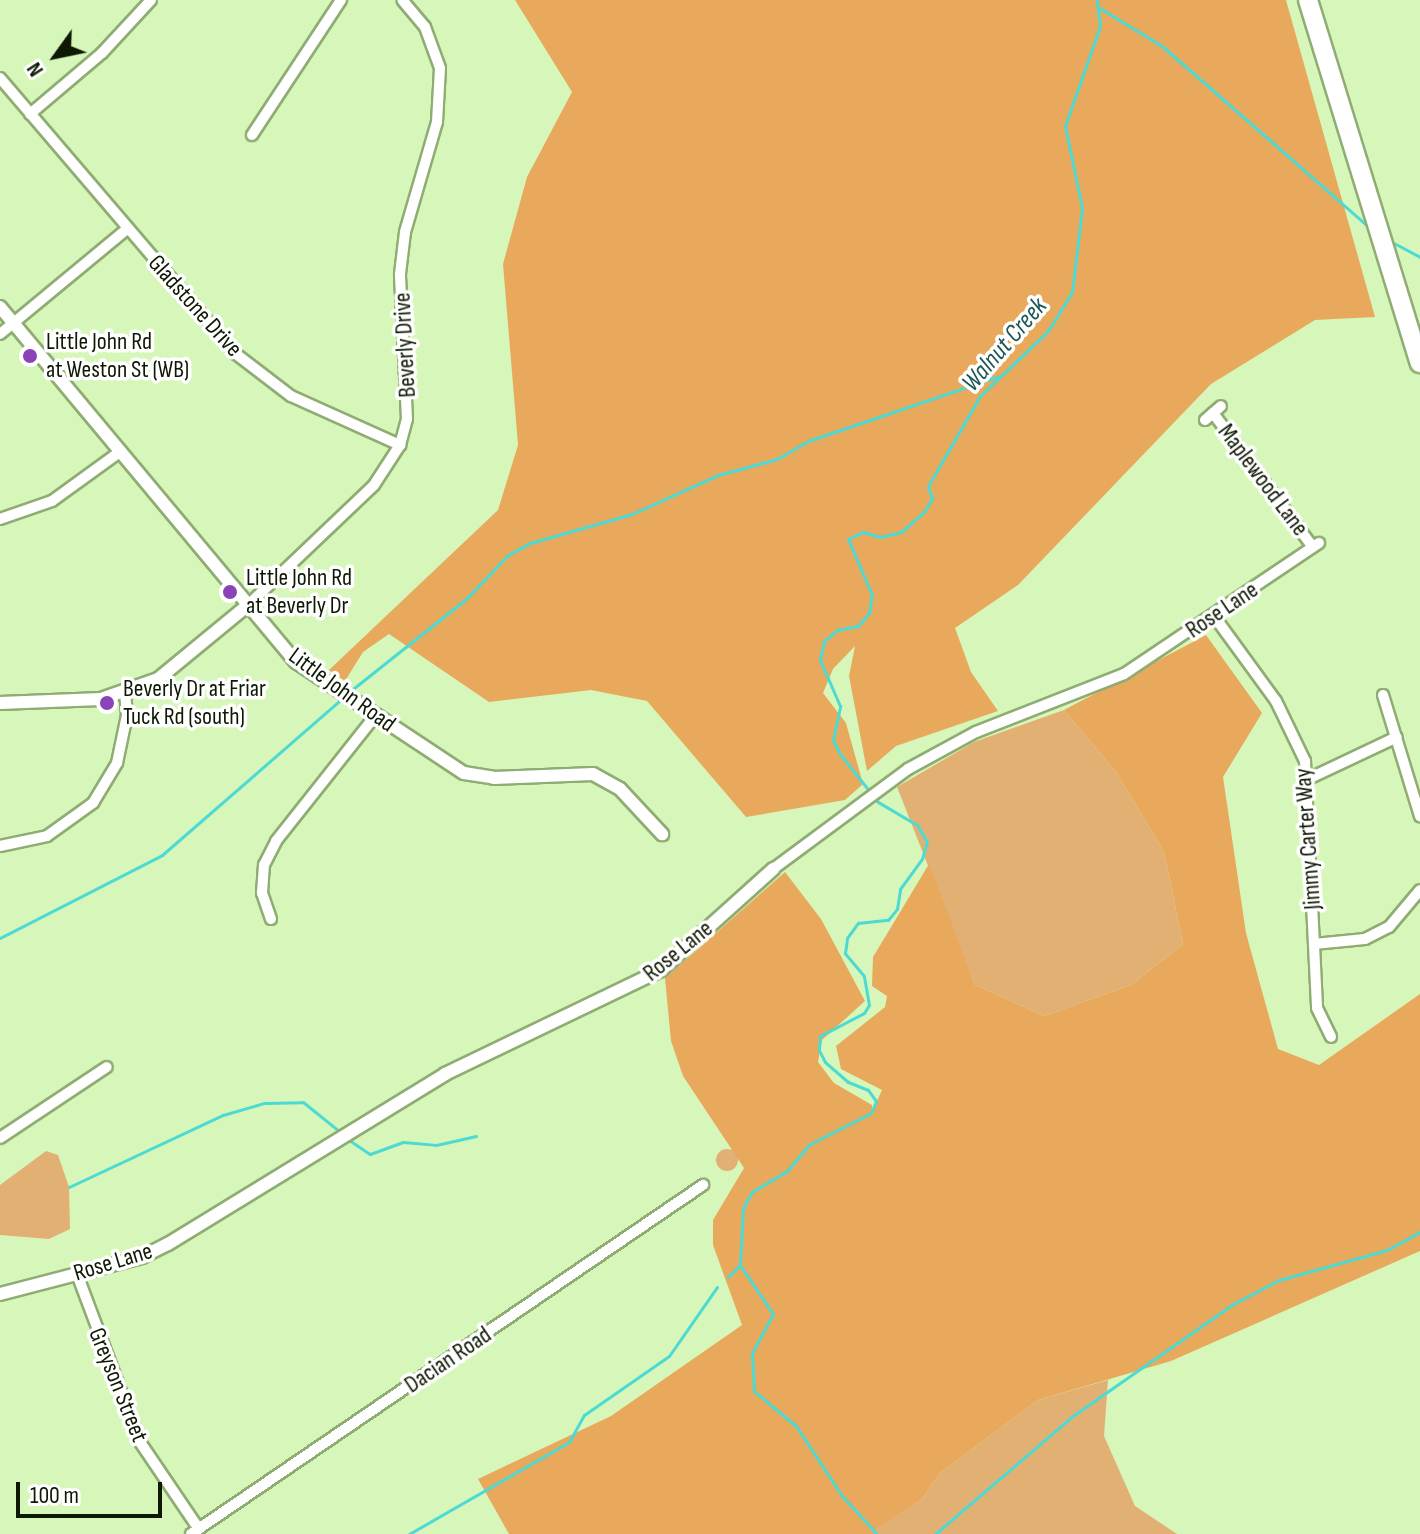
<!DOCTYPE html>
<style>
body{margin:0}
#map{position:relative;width:1420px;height:1534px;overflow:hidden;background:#d7f7ba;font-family:"Sofia Sans Condensed",sans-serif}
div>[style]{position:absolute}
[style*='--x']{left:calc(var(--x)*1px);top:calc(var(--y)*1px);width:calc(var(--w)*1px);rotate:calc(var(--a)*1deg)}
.green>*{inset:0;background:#e3b074}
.round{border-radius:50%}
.forest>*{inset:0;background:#e8a95c}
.stream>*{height:3px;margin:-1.5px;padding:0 1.5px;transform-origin:1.5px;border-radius:1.5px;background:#4cdad3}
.roads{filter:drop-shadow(2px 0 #8fac73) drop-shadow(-2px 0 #8fac73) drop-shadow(0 2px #8fac73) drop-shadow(0 -2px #8fac73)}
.minor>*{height:10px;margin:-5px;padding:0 5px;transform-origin:5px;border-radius:5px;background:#fff}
.tertiary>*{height:12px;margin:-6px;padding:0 6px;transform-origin:6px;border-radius:6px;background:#fff}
.motorway>*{height:18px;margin:-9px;padding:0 9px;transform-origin:9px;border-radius:9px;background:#fff}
.dots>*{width:22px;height:22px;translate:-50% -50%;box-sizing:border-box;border:4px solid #fff;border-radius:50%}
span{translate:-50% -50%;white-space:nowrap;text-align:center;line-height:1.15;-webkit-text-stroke:7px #fff;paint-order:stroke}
.street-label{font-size:24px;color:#0e1904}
.poi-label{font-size:24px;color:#0e1904}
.left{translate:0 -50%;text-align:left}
.water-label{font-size:26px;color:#1d5855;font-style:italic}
.north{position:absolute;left:16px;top:16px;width:80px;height:80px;-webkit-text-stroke:6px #fff;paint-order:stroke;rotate:237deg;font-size:22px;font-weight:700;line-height:32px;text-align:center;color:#0e1904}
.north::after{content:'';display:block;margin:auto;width:28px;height:36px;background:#0e1904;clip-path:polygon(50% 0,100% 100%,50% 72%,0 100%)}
.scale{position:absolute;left:16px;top:1482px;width:146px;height:36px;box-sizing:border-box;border:4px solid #0e1904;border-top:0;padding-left:10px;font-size:24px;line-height:28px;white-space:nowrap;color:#0e1904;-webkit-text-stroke:6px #fff;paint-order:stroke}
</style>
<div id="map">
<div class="green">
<i style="clip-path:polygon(1064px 710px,1116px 772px,1164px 852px,1183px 944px,1131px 985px,1044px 1016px,975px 985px,897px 787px,974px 742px)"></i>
<i class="round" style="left:716px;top:1149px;width:22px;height:22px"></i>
<i style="clip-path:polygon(46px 1151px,58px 1155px,69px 1187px,70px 1229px,49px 1239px,0 1235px,0 1185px)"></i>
<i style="clip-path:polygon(1108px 1380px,1104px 1436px,1135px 1506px,1177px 1534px,878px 1534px,874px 1529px,921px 1500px,940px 1473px,1038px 1400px)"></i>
</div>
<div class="forest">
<i style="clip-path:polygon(515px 0,1286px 0,1375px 317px,1315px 320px,1211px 384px,1018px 585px,955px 628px,971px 672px,998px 711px,896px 746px,867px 771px,849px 676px,855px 646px,833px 669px,823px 693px,846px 723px,863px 784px,845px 800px,746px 817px,647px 701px,591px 690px,489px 702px,389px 634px,363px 652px,345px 681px,329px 670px,498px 510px,518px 445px,503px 264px,527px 177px,572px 92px)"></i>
<i style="clip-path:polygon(1206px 635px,1262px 713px,1223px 777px,1246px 933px,1278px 1049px,1319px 1065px,1420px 994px,1420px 1251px,1171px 1361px,1038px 1400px,940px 1473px,921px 1500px,875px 1529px,878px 1534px,509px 1534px,478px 1479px,611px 1416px,742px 1325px,713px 1245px,713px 1220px,744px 1168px,683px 1076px,671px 1041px,665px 978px,785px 872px,821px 919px,865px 1001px,822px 1040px,818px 1062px,834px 1083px,872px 1105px,872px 1112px,882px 1090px,841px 1069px,836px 1046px,885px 1007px,887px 996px,872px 986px,873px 957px,929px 864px,975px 985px,1044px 1016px,1131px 985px,1183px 944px,1164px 852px,1116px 772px,1064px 710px)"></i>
</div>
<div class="stream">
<i style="--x:1098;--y:7;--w:75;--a:31.4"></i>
<i style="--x:1162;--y:46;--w:276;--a:41.2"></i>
<i style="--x:1390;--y:241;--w:34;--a:28"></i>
<i style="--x:349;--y:692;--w:151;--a:-38.5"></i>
<i style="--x:467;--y:598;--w:59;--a:-46.4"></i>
<i style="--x:508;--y:555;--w:25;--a:-29"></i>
<i style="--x:530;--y:543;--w:106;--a:-15.9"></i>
<i style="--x:632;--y:514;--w:94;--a:-24.4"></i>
<i style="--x:718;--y:475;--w:61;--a:-15.2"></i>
<i style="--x:777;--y:459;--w:36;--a:-30"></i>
<i style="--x:808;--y:441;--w:199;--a:-18.8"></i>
<i style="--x:0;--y:938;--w:182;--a:-27.1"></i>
<i style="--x:162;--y:855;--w:241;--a:-41"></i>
<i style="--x:346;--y:1138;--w:29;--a:34"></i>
<i style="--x:370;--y:1154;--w:35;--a:-20"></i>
<i style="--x:403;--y:1142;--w:33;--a:5"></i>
<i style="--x:436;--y:1145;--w:41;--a:-12.7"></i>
<i style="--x:69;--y:1187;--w:170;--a:-25.1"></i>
<i style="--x:223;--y:1115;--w:43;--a:-16.3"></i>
<i style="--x:264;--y:1103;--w:39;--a:-1"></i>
<i style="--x:303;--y:1102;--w:48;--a:39"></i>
<i style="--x:728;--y:1277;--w:17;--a:-45"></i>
<i style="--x:409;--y:1534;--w:185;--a:-29.9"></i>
<i style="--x:569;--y:1442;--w:31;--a:-61"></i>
<i style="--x:584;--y:1415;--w:103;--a:-34.8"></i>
<i style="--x:669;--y:1356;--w:84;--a:-55.2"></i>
<i style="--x:877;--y:1534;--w:52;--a:-132.6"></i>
<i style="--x:842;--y:1496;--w:84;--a:-123.3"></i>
<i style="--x:796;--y:1426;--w:55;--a:-140.2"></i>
<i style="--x:754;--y:1391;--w:38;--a:-93"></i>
<i style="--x:752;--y:1353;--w:44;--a:-61.7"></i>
<i style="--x:773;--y:1314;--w:59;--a:-124"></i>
<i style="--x:740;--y:1265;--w:57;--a:-87"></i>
<i style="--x:743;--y:1208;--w:18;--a:-61"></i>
<i style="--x:752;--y:1192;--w:41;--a:-31"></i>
<i style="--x:787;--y:1171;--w:35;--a:-50"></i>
<i style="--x:810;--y:1144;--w:68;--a:-26.9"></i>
<i style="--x:871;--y:1113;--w:13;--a:-67"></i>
<i style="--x:876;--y:1101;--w:14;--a:-126"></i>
<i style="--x:868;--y:1090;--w:22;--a:-158"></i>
<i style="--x:848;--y:1082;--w:30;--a:-139"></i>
<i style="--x:825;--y:1062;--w:13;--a:-117"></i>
<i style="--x:819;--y:1050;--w:14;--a:-86"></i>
<i style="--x:820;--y:1036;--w:50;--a:-27.6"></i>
<i style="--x:864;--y:1013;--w:9;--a:-58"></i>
<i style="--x:869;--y:1005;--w:29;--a:-100"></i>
<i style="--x:864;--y:976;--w:30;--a:-130"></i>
<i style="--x:845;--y:953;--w:15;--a:-82"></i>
<i style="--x:847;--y:938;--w:19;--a:-54"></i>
<i style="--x:858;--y:923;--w:30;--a:-6"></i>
<i style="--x:888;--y:920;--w:14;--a:-51"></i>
<i style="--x:897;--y:909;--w:20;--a:-81"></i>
<i style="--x:900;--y:889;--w:37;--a:-54"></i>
<i style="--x:922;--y:859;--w:18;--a:-74"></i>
<i style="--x:927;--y:842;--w:20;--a:-120"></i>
<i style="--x:917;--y:825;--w:45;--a:-149.5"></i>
<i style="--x:878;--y:802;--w:61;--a:-128.4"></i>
<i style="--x:840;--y:754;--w:16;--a:-117"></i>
<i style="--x:833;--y:740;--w:35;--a:-78"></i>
<i style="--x:840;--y:706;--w:50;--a:-113.5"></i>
<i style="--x:820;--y:660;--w:19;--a:-78"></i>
<i style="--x:824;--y:641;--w:17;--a:-40"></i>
<i style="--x:837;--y:630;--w:21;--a:-11"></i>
<i style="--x:858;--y:626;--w:17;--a:-50"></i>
<i style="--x:869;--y:613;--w:18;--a:-81"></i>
<i style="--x:872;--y:595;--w:61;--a:-113.2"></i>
<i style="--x:848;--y:539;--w:17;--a:-25"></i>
<i style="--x:863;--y:532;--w:18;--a:16"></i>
<i style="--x:880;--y:537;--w:22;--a:-13"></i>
<i style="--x:901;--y:532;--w:29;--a:-41"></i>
<i style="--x:923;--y:513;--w:17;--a:-57"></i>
<i style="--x:932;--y:499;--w:14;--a:-107"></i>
<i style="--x:928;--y:486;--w:104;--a:-60"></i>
<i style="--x:980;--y:396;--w:94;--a:-43.7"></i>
<i style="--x:1048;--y:331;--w:46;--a:-58.4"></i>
<i style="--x:1072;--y:292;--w:85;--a:-83.2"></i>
<i style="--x:1082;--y:208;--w:84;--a:-101.7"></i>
<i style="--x:1065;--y:126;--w:106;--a:-70.7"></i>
<i style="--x:1100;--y:26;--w:26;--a:-97"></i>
<i style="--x:935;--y:1534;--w:183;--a:-40.6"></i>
<i style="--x:1074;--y:1415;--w:194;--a:-34.9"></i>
<i style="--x:1233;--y:1304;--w:52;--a:-27.6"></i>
<i style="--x:1279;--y:1280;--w:112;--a:-15.5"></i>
<i style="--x:1387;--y:1250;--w:38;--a:-29"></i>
</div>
<div class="roads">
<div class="minor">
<i style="--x:0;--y:78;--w:363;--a:49.5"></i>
<i style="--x:236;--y:354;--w:69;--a:37.4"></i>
<i style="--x:291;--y:396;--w:120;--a:24.2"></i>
<i style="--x:30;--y:114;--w:94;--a:-40.3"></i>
<i style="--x:102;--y:53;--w:72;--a:-47.2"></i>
<i style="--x:252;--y:135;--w:162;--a:-56.6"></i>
<i style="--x:0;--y:334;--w:165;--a:-39.6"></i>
<i style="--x:1213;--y:413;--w:167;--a:53.3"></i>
<i style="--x:1205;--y:420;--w:21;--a:-41"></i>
<i style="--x:0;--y:519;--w:55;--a:-19.1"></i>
<i style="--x:52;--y:501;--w:85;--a:-35.9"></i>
<i style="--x:247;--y:606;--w:175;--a:-43.6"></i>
<i style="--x:374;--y:485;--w:48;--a:-57"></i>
<i style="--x:400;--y:445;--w:27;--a:-75"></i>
<i style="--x:407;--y:419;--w:145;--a:-92.8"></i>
<i style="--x:400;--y:274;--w:42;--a:-83.2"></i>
<i style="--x:405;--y:232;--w:115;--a:-73.8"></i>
<i style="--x:437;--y:122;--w:54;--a:-86.8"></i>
<i style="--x:440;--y:68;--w:44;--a:-110.1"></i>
<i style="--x:425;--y:27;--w:35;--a:-130"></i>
<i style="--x:1214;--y:616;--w:105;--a:53.9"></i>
<i style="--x:1276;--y:701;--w:67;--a:64.2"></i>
<i style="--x:1305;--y:761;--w:247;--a:87.2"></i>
<i style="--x:1317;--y:1008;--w:32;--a:64"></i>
<i style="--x:1383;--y:695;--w:127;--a:73"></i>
<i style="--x:1308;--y:779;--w:98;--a:-25.3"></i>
<i style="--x:0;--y:846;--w:48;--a:-12"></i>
<i style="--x:47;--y:836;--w:57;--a:-35.7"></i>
<i style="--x:93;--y:803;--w:47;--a:-59"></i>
<i style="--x:117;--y:763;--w:49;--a:-78.2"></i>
<i style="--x:127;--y:715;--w:23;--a:-95"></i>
<i style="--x:773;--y:869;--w:168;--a:-36.5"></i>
<i style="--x:908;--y:769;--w:77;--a:-28.6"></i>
<i style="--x:976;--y:732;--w:159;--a:-21.4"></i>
<i style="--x:1124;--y:674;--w:235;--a:-33.9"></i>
<i style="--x:271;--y:919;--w:28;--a:-109"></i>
<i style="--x:262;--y:893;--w:28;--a:-86"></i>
<i style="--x:264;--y:865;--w:27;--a:-63"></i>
<i style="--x:276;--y:841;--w:159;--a:-51.6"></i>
<i style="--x:1314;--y:944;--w:51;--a:-5.6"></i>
<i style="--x:1365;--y:939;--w:27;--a:-27"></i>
<i style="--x:1389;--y:927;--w:48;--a:-50"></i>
<i style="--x:0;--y:1138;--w:128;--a:-33.6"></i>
<i style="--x:77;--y:1274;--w:179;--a:69.4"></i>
<i style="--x:140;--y:1442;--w:105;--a:55.9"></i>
<i style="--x:191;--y:1534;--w:620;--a:-34.28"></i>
</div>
<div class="tertiary">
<i style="--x:0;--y:307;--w:462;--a:50.2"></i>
<i style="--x:296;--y:662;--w:201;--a:33.5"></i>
<i style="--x:464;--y:773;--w:30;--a:9"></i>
<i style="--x:494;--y:778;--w:99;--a:-2.3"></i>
<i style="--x:593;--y:774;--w:31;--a:29"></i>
<i style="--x:620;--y:789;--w:62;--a:47"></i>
<i style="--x:0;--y:703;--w:101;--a:-2.3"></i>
<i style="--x:101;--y:699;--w:60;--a:-19.3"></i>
<i style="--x:158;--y:679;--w:115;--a:-39.4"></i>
<i style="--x:0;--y:1294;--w:147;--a:-14.6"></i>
<i style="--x:142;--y:1257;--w:29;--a:-27"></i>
<i style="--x:168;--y:1244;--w:325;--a:-31.5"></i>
<i style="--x:445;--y:1074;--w:240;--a:-25.7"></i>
<i style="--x:661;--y:970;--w:151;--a:-42"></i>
</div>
<div class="motorway">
<i style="--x:1308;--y:0;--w:380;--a:72.9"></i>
</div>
</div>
<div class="dots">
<i style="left:30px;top:356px;background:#8b44b7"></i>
<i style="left:230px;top:592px;background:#8b44b7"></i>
<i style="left:107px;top:703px;background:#8b44b7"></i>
</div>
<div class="street-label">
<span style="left:195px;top:306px;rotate:48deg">Gladstone Drive</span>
<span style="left:405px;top:345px;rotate:-93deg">Beverly Drive</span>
<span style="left:1263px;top:480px;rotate:53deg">Maplewood Lane</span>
<span style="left:1222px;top:610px;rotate:-34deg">Rose Lane</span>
<span style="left:342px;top:690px;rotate:36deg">Little John Road</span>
<span style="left:1308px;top:839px;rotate:-94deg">Jimmy Carter Way</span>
<span style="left:678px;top:951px;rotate:-39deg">Rose Lane</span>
<span style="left:113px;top:1262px;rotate:-17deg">Rose Lane</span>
<span style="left:448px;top:1360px;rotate:-34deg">Dacian Road</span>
<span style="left:118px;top:1385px;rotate:68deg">Greyson Street</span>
</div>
<div class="poi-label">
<span class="left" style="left:46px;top:356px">Little John Rd<br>at Weston St (WB)</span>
<span class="left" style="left:246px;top:592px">Little John Rd<br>at Beverly Dr</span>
<span class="left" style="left:123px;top:703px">Beverly Dr at Friar<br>Tuck Rd (south)</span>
</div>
<div class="water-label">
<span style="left:1005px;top:345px;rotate:-49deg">Walnut Creek</span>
</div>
<div class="north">N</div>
<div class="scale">100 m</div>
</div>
